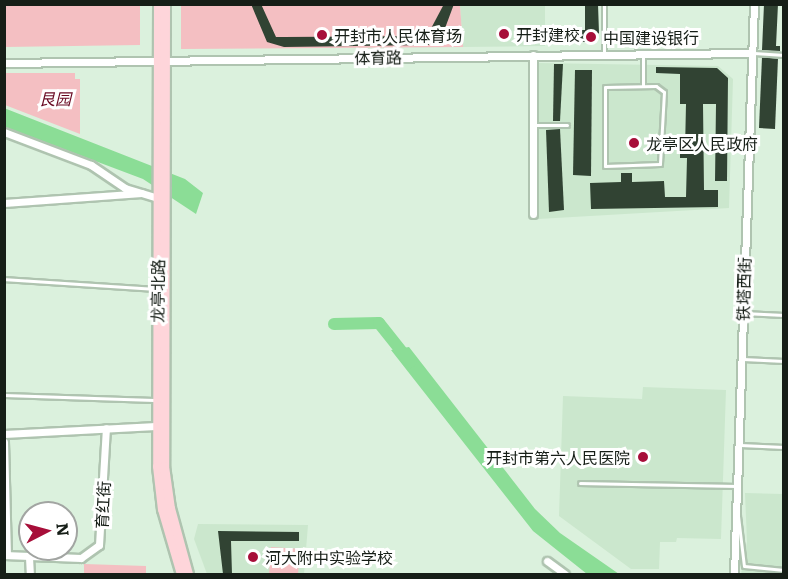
<!DOCTYPE html>
<meta charset="utf-8">
<style>
body{margin:0}
#map{position:relative;width:788px;height:579px;overflow:hidden;background:#dbf1dd;font-family:Literata,"Noto Sans SC",serif}
div>[style]{position:absolute}
[style*='--x']{left:calc(var(--x)*1px);top:calc(var(--y)*1px);width:calc(var(--w)*1px);rotate:calc(var(--a)*1deg)}
.built>*{inset:0;background:#cbe7cd}
.green>*{inset:0;background:#f4bfc2}
.water>*{inset:0;background:#8bdd96}
.river>*{height:12px;margin:-6px;padding:0 6px;transform-origin:6px;border-radius:6px;background:#8bdd96}
.building>*{inset:0;background:#314333}
.roads{filter:drop-shadow(2px 0 #afc4b0) drop-shadow(-2px 0 #afc4b0) drop-shadow(0 2px #afc4b0) drop-shadow(0 -2px #afc4b0)}
.lane>*{height:3px;margin:-1.5px;padding:0 1.5px;transform-origin:1.5px;border-radius:1.5px;background:#fff}
.street>*{height:7px;margin:-3.5px;padding:0 3.5px;transform-origin:3.5px;border-radius:3.5px;background:#fff}
.secondary>*{height:9px;margin:-4.5px;padding:0 4.5px;transform-origin:4.5px;border-radius:4.5px;background:#fed5da}
.dots>*{width:16px;height:16px;translate:-50% -50%;box-sizing:border-box;border:3px solid #fff;border-radius:50%}
span{translate:-50% -50%;white-space:nowrap;text-align:center;line-height:1.15;-webkit-text-stroke:6px #fff;paint-order:stroke}
.poi-label{font-size:16px;color:#161e17}
.left{translate:0 -50%;text-align:left}
.right{translate:-100% -50%;text-align:right}
.street-label{font-size:16px;color:#161e17}
.park-label{font-size:16px;color:#680821;font-style:italic}
.frame{position:absolute;inset:0;border:6px solid #161e17;pointer-events:none}
.north{position:absolute;left:18px;top:501px;width:60px;height:60px;box-sizing:border-box;background:#fff;border:2px solid #a2a5a2;border-radius:50%;rotate:84deg;font-size:16px;font-weight:700;line-height:24px;text-align:center;color:#161e17}
.north::after{content:'';display:block;margin:auto;width:21px;height:27px;background:#a70e39;clip-path:polygon(50% 0,100% 100%,50% 72%,0 100%)}
</style>
<div id="map">
<div class="built">
<i style="clip-path:polygon(460px 5px,545px 5px,545px 46px,463px 47px)"></i>
<i style="clip-path:polygon(538px 63px,718px 66px,733px 79px,729px 208px,538px 219px)"></i>
<i style="clip-path:polygon(643px 387px,726px 390px,721px 539px,677px 538px,676px 542px,660px 542px,659px 569px,631px 569px,559px 516px,563px 396px,642px 399px)"></i>
<i style="clip-path:polygon(745px 493px,783px 494px,783px 574px,741px 574px,747px 542px)"></i>
<i style="clip-path:polygon(198px 524px,308px 525px,304px 574px,207px 574px,194px 539px)"></i>
</div>
<div class="green">
<i style="clip-path:polygon(4px 5px,140px 5px,140px 45px,5px 47px)"></i>
<i style="clip-path:polygon(181px 5px,460px 5px,463px 47px,181px 49px)"></i>
<i style="clip-path:polygon(4px 73px,75px 73px,75px 79px,80px 79px,80px 134px,5px 105px)"></i>
<i style="clip-path:polygon(271px 547px,300px 549px,298px 574px,269px 574px)"></i>
<i style="clip-path:polygon(84px 564px,146px 566px,146px 574px,84px 574px)"></i>
</div>
<div class="water">
<i style="clip-path:polygon(4px 108px,185px 179px,203px 193px,196px 214px,143px 179px,5px 127px)"></i>
<i style="clip-path:polygon(409px 347px,535px 509px,560px 533px,619px 574px,587px 574px,533px 531px,391px 350px)"></i>
</div>
<div class="river">
<i style="--x:334;--y:324;--w:45;--a:-1.3"></i>
<i style="--x:379;--y:323;--w:50;--a:51.5"></i>
</div>
<div class="building">
<i style="clip-path:polygon(251px 4px,261px 4px,276px 37px,284px 37px,427px 36px,444px 4px,454px 4px,444px 31px,429px 45px,284px 47px,267px 42px)"></i>
<i style="clip-path:polygon(585px 4px,598px 4px,599px 33px,589px 42px,551px 42px,551px 30px,585px 30px)"></i>
<i style="clip-path:polygon(764px 4px,778px 4px,776px 46px,780px 46px,780px 51px,762px 50px)"></i>
<i style="clip-path:polygon(762px 57px,778px 58px,775px 129px,759px 128px)"></i>
<i style="clip-path:polygon(554px 64px,563px 64px,560px 121px,553px 121px)"></i>
<i style="clip-path:polygon(656px 67px,717px 68px,728px 78px,727px 181px,715px 181px,716px 104px,703px 104px,704px 190px,718px 190px,718px 207px,591px 209px,590px 183px,621px 182px,621px 173px,632px 173px,632px 182px,664px 181px,665px 197px,686px 197px,687px 158px,680px 158px,680px 150px,685px 150px,686px 104px,680px 104px,680px 74px,656px 73px)"></i>
<i style="clip-path:polygon(575px 70px,592px 70px,591px 176px,573px 175px)"></i>
<i style="clip-path:polygon(560px 129px,564px 210px,549px 212px,546px 130px)"></i>
<i style="clip-path:polygon(218px 531px,299px 532px,299px 541px,231px 541px,232px 574px,223px 574px)"></i>
</div>
<div class="roads">
<div class="lane">
<i style="--x:604;--y:4;--w:50;--a:90"></i>
<i style="--x:754;--y:53;--w:30;--a:4"></i>
<i style="--x:643;--y:86;--w:31;--a:-90"></i>
<i style="--x:656;--y:86;--w:10;--a:37"></i>
<i style="--x:664;--y:92;--w:72;--a:93.2"></i>
<i style="--x:660;--y:164;--w:55;--a:177.9"></i>
<i style="--x:605;--y:166;--w:79;--a:-90"></i>
<i style="--x:605;--y:87;--w:51;--a:-1.1"></i>
<i style="--x:535;--y:125;--w:32;--a:0"></i>
<i style="--x:4;--y:279;--w:151;--a:3.8"></i>
<i style="--x:743;--y:313;--w:41;--a:2.8"></i>
<i style="--x:743;--y:359;--w:41;--a:2.8"></i>
<i style="--x:4;--y:395;--w:150;--a:1.9"></i>
<i style="--x:740;--y:445;--w:44;--a:2.6"></i>
<i style="--x:580;--y:483;--w:156;--a:1.1"></i>
<i style="--x:738;--y:516;--w:50;--a:83.2"></i>
<i style="--x:744;--y:566;--w:40;--a:5.7"></i>
</div>
<div class="street">
<i style="--x:4;--y:63;--w:748;--a:-0.77"></i>
<i style="--x:4;--y:132;--w:93;--a:20.8"></i>
<i style="--x:91;--y:165;--w:41;--a:34.1"></i>
<i style="--x:125;--y:188;--w:34;--a:17"></i>
<i style="--x:4;--y:203;--w:138;--a:-4.1"></i>
<i style="--x:533;--y:214;--w:159;--a:-90"></i>
<i style="--x:4;--y:434;--w:152;--a:-3"></i>
<i style="--x:4;--y:442;--w:113;--a:88.5"></i>
<i style="--x:4;--y:555;--w:77;--a:2.2"></i>
<i style="--x:81;--y:558;--w:22;--a:-36"></i>
<i style="--x:99;--y:545;--w:117;--a:-86.6"></i>
<i style="--x:29;--y:557;--w:17;--a:87"></i>
<i style="--x:547;--y:561;--w:22;--a:36"></i>
<i style="--x:734;--y:574;--w:570;--a:-87.99"></i>
</div>
<div class="secondary">
<i style="--x:158;--y:4;--w:462;--a:90.1"></i>
<i style="--x:157;--y:466;--w:43;--a:83.4"></i>
<i style="--x:162;--y:509;--w:68;--a:73.7"></i>
<i style="--x:165;--y:4;--w:462;--a:90.1"></i>
<i style="--x:164;--y:466;--w:42;--a:81.9"></i>
<i style="--x:170;--y:508;--w:68;--a:74.7"></i>
</div>
</div>
<div class="dots">
<i style="left:504px;top:34px;background:#a70e39"></i>
<i style="left:322px;top:35px;background:#a70e39"></i>
<i style="left:591px;top:37px;background:#a70e39"></i>
<i style="left:634px;top:143px;background:#a70e39"></i>
<i style="left:643px;top:457px;background:#a70e39"></i>
<i style="left:253px;top:557px;background:#a70e39"></i>
</div>
<div class="poi-label">
<span class="left" style="left:516px;top:34px">开封建校</span>
<span class="left" style="left:334px;top:35px">开封市人民体育场</span>
<span class="left" style="left:603px;top:37px">中国建设银行</span>
<span class="left" style="left:646px;top:143px">龙亭区人民政府</span>
<span class="right" style="left:630px;top:457px">开封市第六人民医院</span>
<span class="left" style="left:265px;top:557px">河大附中实验学校</span>
</div>
<div class="street-label">
<span style="left:378px;top:57px;rotate:-1deg">体育路</span>
<span style="left:743px;top:289px;rotate:-88deg">铁塔西街</span>
<span style="left:157px;top:291px;rotate:-89deg">龙亭北路</span>
<span style="left:102px;top:505px;rotate:-87deg">育红街</span>
</div>
<div class="park-label">
<span style="left:55px;top:98px">艮园</span>
</div>
<div class="frame"></div>
<div class="north">N</div>
</div>
